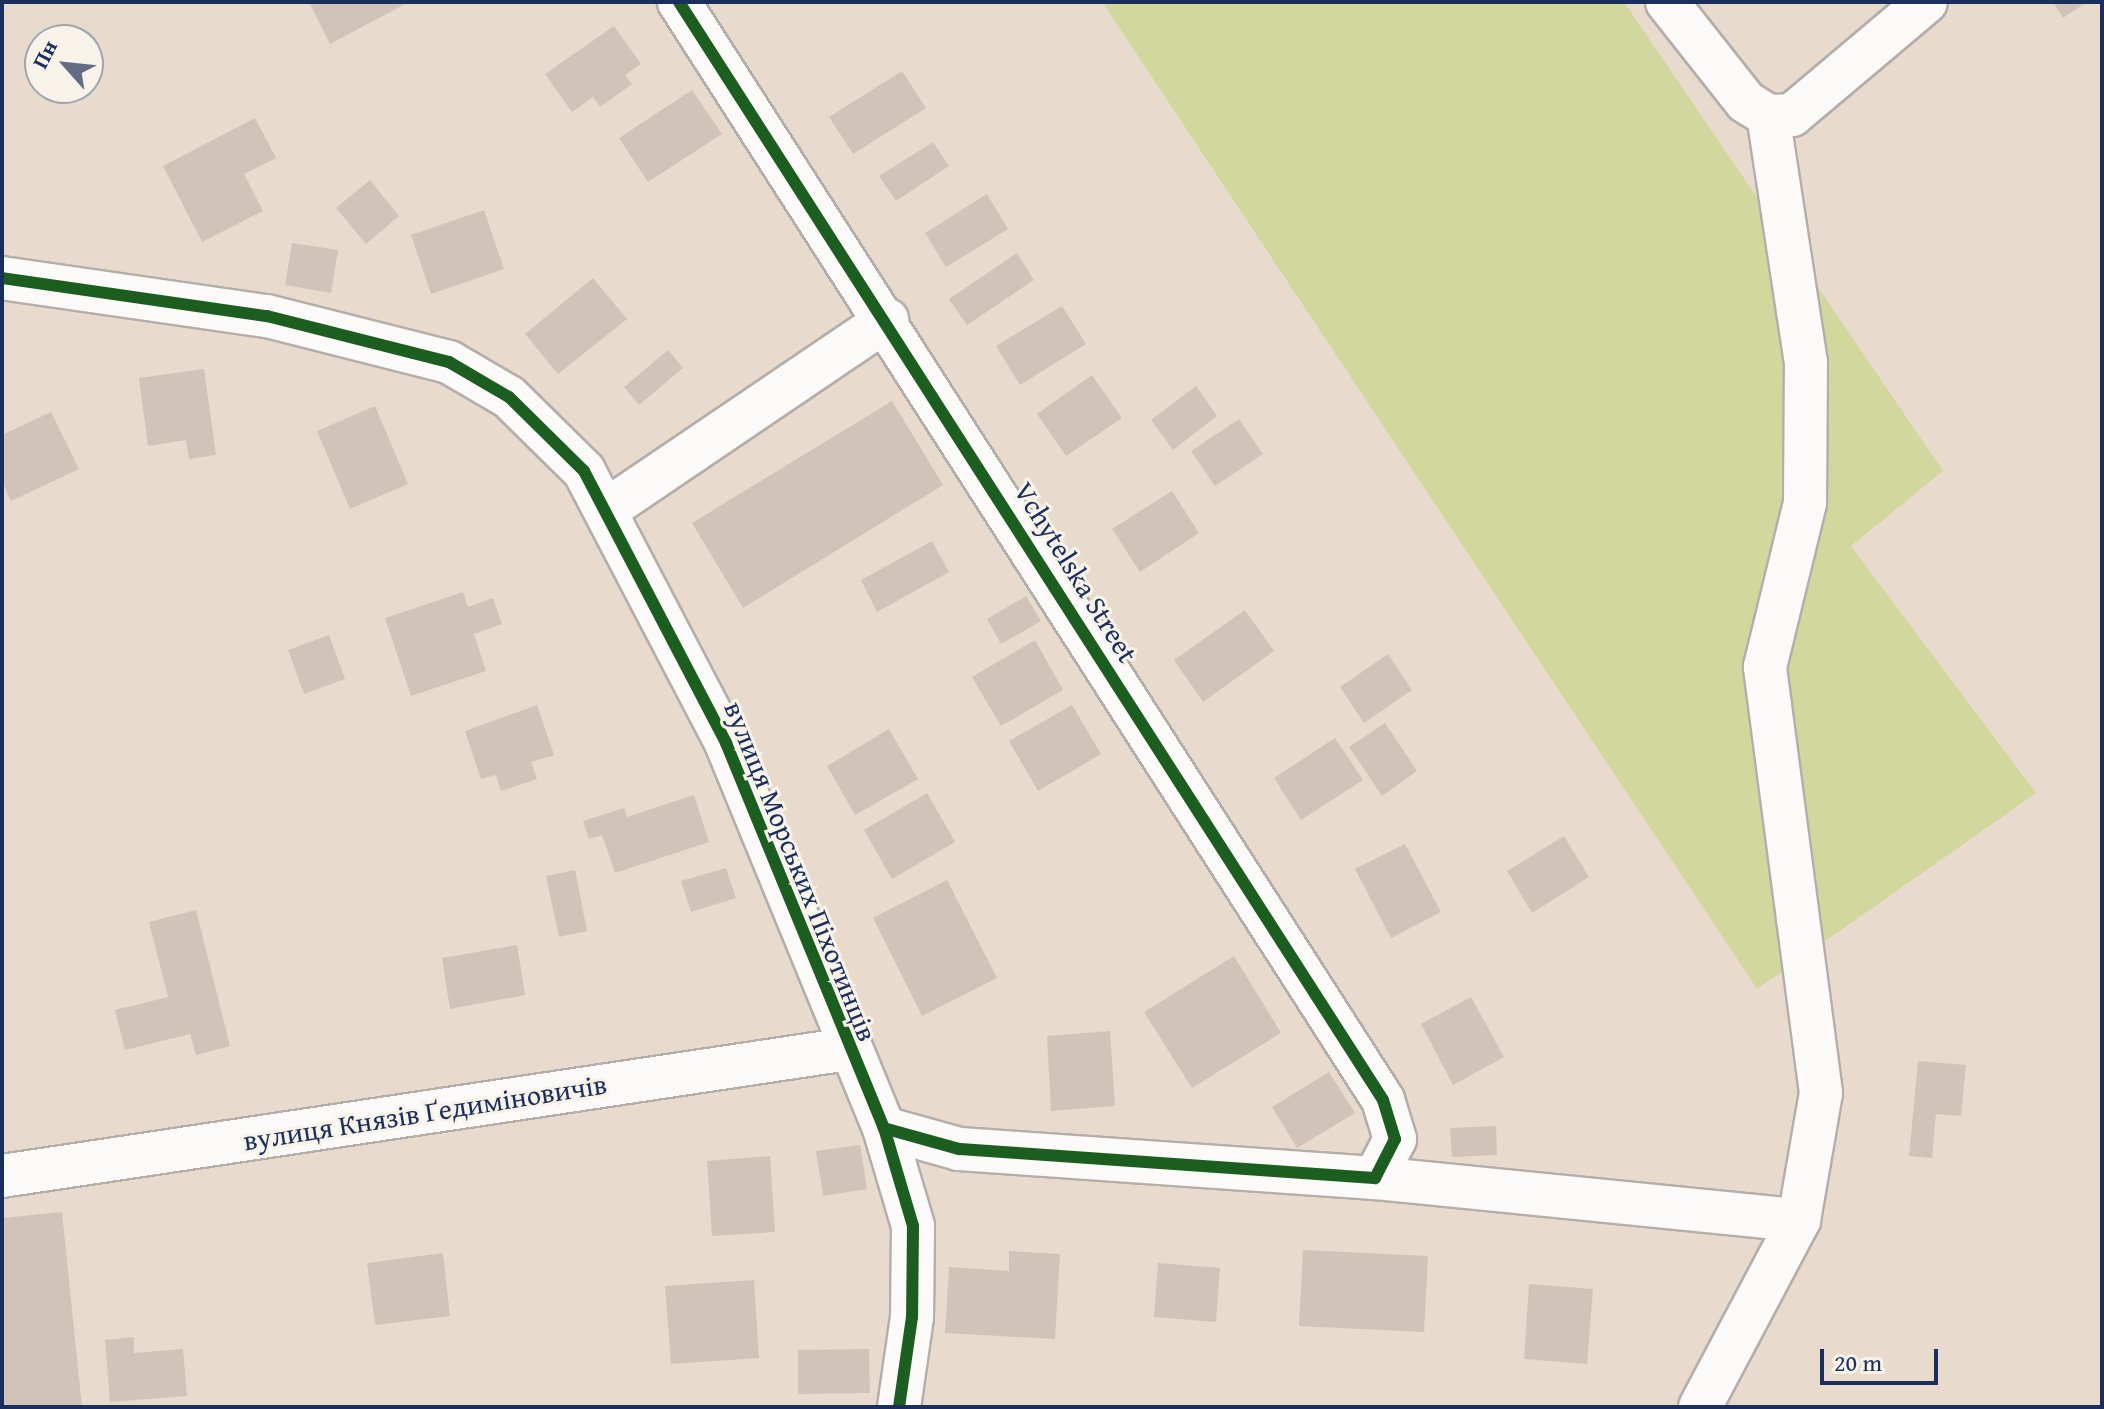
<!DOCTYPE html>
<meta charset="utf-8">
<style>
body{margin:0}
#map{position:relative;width:2104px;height:1409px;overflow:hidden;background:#e8dbcd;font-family:"Gentium Book Plus",serif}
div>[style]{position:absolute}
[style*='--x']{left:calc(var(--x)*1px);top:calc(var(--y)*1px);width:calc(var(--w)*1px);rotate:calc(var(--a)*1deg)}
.green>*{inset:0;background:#d2d79e}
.building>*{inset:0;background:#d1c3b8}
.roads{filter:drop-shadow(2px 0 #b4aeaa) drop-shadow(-2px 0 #b4aeaa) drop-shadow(0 2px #b4aeaa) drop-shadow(0 -2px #b4aeaa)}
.minor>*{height:42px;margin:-21px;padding:0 21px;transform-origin:21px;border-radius:21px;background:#fcfaf8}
.cycleway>*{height:12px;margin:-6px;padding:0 6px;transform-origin:6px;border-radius:6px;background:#1b5e20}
span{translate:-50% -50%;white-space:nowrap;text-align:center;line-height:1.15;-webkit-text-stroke:6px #f7f3e8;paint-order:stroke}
.street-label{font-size:28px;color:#1b2f5e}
.frame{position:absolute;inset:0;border:4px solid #1b2f5e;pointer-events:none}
.north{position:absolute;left:24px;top:24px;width:80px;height:80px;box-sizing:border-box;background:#f7f3e8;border:2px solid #9fa5b1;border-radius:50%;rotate:297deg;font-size:22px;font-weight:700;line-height:32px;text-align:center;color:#1b2f5e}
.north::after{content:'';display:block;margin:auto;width:28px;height:36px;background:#636b85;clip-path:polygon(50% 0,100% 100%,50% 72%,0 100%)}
.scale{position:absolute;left:1820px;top:1349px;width:118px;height:36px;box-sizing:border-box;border:4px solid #1b2f5e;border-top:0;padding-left:10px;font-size:24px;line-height:28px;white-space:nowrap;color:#1b2f5e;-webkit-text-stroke:6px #f7f3e8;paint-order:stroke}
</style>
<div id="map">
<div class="green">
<i style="clip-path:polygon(1102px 2px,1624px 2px,1943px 471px,1851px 546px,2036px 793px,1757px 989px)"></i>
</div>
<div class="building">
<i style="clip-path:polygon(309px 2px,409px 2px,330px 44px)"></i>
<i style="clip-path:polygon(2053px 2px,2087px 2px,2063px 18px)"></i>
<i style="clip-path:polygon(614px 26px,641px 64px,625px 75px,632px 84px,600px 107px,593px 97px,572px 112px,545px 74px)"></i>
<i style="clip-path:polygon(902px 71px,926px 108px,853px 154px,829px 117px)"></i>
<i style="clip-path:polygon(692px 90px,722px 134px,648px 182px,619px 138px)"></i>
<i style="clip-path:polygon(255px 118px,276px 158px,244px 174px,263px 211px,202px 242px,163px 166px)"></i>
<i style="clip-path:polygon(933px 142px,949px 166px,896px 201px,879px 176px)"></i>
<i style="clip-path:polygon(370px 180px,399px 216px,366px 244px,336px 208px)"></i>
<i style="clip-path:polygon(987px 194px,1008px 229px,946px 267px,925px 233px)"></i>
<i style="clip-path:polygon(484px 210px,504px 269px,431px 294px,411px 235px)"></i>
<i style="clip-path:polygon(292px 243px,338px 250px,331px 293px,285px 285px)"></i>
<i style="clip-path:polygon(1017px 253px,1034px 280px,967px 325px,949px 299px)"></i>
<i style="clip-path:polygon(593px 278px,627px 319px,558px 374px,525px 334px)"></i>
<i style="clip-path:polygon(1062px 306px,1086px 344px,1020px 385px,996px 346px)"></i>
<i style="clip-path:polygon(668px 350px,683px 368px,639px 405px,624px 387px)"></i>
<i style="clip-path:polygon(204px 369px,216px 455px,189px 459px,186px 440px,148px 446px,139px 378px)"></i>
<i style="clip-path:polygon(1092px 375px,1122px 418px,1066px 456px,1037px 414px)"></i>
<i style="clip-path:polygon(1196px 386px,1217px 416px,1173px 450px,1151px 420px)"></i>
<i style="clip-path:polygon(892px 401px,943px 485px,743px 608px,692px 523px)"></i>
<i style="clip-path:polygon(375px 406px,408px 484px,350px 509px,317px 431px)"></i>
<i style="clip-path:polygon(51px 412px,79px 469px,11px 501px,2px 481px,2px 435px)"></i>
<i style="clip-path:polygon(1239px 419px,1263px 454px,1215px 486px,1191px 451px)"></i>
<i style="clip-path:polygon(1172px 491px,1199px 533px,1140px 572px,1112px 529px)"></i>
<i style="clip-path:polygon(932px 541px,949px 572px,877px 612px,861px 580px)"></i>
<i style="clip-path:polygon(463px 592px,468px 607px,493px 598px,502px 624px,474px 634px,486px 671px,411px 696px,385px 618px)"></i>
<i style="clip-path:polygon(1026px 596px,1041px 621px,1001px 644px,987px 619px)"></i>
<i style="clip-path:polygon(1245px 610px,1274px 651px,1203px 702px,1174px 660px)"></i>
<i style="clip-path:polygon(329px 635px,345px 679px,304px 694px,288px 650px)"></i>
<i style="clip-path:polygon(1035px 640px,1063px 690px,1001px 726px,972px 677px)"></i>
<i style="clip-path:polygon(1388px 654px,1412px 690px,1364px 723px,1340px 687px)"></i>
<i style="clip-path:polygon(537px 705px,554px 755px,531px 762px,537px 779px,501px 791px,496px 775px,481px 779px,465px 731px)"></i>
<i style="clip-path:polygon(1072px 705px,1101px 754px,1038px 791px,1009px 741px)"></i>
<i style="clip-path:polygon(1385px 723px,1417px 771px,1382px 796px,1349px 747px)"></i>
<i style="clip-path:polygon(889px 729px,918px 779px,855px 815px,827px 766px)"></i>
<i style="clip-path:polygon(1335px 738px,1363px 780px,1301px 820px,1274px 778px)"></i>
<i style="clip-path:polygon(927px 793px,955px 842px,892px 879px,864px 830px)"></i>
<i style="clip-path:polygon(694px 795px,709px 842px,615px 873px,602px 835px,589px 839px,583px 821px,624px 808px,627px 817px)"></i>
<i style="clip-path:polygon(1564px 836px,1589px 877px,1532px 913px,1507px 871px)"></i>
<i style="clip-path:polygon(1405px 844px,1441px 912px,1391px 938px,1355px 869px)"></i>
<i style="clip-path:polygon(726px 868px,736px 898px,691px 912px,681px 881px)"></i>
<i style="clip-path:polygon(575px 870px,587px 931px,559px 937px,546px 876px)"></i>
<i style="clip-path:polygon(947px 880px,997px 978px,922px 1016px,873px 918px)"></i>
<i style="clip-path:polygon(196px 910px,230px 1046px,196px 1055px,190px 1034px,125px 1050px,115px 1010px,168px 997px,149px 922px)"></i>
<i style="clip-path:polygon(517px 945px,525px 995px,450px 1009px,442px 958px)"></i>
<i style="clip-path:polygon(1234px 956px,1281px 1033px,1192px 1088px,1144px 1012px)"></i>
<i style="clip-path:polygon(1471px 997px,1504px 1057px,1453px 1085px,1421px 1024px)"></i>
<i style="clip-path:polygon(1110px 1031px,1115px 1106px,1051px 1111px,1047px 1036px)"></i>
<i style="clip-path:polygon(1918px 1061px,1966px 1065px,1961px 1116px,1936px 1114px,1932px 1158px,1909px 1156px)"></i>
<i style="clip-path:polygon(1329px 1072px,1355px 1113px,1297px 1148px,1272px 1107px)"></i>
<i style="clip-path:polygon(1496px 1126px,1497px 1155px,1452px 1157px,1450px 1128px)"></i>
<i style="clip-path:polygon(860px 1145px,867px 1189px,823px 1196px,816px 1151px)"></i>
<i style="clip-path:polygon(770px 1156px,775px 1232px,712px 1236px,707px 1161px)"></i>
<i style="clip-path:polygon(62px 1212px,82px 1407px,2px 1407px,2px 1218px)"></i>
<i style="clip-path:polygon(1303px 1250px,1428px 1256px,1424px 1332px,1299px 1326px)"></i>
<i style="clip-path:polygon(1009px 1251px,1060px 1254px,1055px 1339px,945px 1333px,949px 1267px,1009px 1271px)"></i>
<i style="clip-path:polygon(443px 1253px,450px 1316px,375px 1325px,367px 1263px)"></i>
<i style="clip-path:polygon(1158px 1263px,1220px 1268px,1216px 1322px,1154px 1317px)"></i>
<i style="clip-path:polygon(754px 1280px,759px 1358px,671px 1364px,665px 1286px)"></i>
<i style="clip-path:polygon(1529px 1284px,1593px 1289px,1587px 1364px,1524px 1359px)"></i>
<i style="clip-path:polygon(134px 1337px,134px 1353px,183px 1349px,187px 1396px,110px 1402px,105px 1340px)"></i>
<i style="clip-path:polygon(869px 1349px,870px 1393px,798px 1394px,798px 1350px)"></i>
</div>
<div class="roads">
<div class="minor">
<i style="--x:679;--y:2;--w:1304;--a:57.33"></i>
<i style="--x:1383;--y:1100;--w:41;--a:72.9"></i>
<i style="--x:1395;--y:1139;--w:44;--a:117.1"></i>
<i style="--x:1667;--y:2;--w:127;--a:51.7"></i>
<i style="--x:1746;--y:102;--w:26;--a:32"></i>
<i style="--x:1768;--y:116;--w:24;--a:-2"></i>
<i style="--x:1792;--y:115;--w:175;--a:-40.1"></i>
<i style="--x:2;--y:278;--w:268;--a:8.2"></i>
<i style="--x:267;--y:316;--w:188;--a:14.2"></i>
<i style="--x:449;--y:362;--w:69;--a:30.3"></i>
<i style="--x:509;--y:397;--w:105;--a:44.6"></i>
<i style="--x:584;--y:471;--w:307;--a:62.4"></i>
<i style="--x:726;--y:743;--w:416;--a:67.7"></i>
<i style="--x:884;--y:1128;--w:102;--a:73.5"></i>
<i style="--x:913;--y:1226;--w:91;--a:90.6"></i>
<i style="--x:912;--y:1317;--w:91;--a:98.2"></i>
<i style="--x:609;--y:508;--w:336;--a:-34.1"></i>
<i style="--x:884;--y:1128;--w:78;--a:15.6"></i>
<i style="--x:959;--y:1149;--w:417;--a:4"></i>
<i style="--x:1375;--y:1178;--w:426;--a:5.7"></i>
<i style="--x:2;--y:1176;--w:855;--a:-8.54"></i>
<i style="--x:1700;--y:1407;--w:212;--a:-62.1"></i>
<i style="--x:1799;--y:1220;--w:129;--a:-80.2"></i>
<i style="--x:1821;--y:1093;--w:430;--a:-97.5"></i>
<i style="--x:1765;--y:667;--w:169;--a:-76.3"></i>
<i style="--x:1805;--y:503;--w:140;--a:-89.6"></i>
<i style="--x:1806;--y:363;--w:250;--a:-98.7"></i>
</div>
</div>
<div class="cycleway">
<i style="--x:679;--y:2;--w:1304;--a:57.33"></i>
<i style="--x:1383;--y:1100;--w:41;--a:72.9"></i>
<i style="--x:1395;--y:1139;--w:44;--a:117.1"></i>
<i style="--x:1375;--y:1178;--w:417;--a:-176"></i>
<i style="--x:959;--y:1149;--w:78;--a:-164.4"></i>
<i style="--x:2;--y:278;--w:268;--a:8.2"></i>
<i style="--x:267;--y:316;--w:188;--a:14.2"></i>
<i style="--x:449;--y:362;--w:69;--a:30.3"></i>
<i style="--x:509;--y:397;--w:105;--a:44.6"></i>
<i style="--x:584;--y:471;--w:307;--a:62.4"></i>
<i style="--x:726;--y:743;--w:416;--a:67.7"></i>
<i style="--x:884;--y:1128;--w:102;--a:73.5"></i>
<i style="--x:913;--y:1226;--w:91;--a:90.6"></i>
<i style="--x:912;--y:1317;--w:91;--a:98.2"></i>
</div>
<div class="street-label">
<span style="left:1076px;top:572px;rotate:58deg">Vchytelska Street</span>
<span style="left:801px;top:871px;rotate:68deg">вулиця Морських Піхотинців</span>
<span style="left:425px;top:1112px;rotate:-9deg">вулиця Князів Ґедиміновичів</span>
</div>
<div class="frame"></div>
<div class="north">Пн</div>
<div class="scale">20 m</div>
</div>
